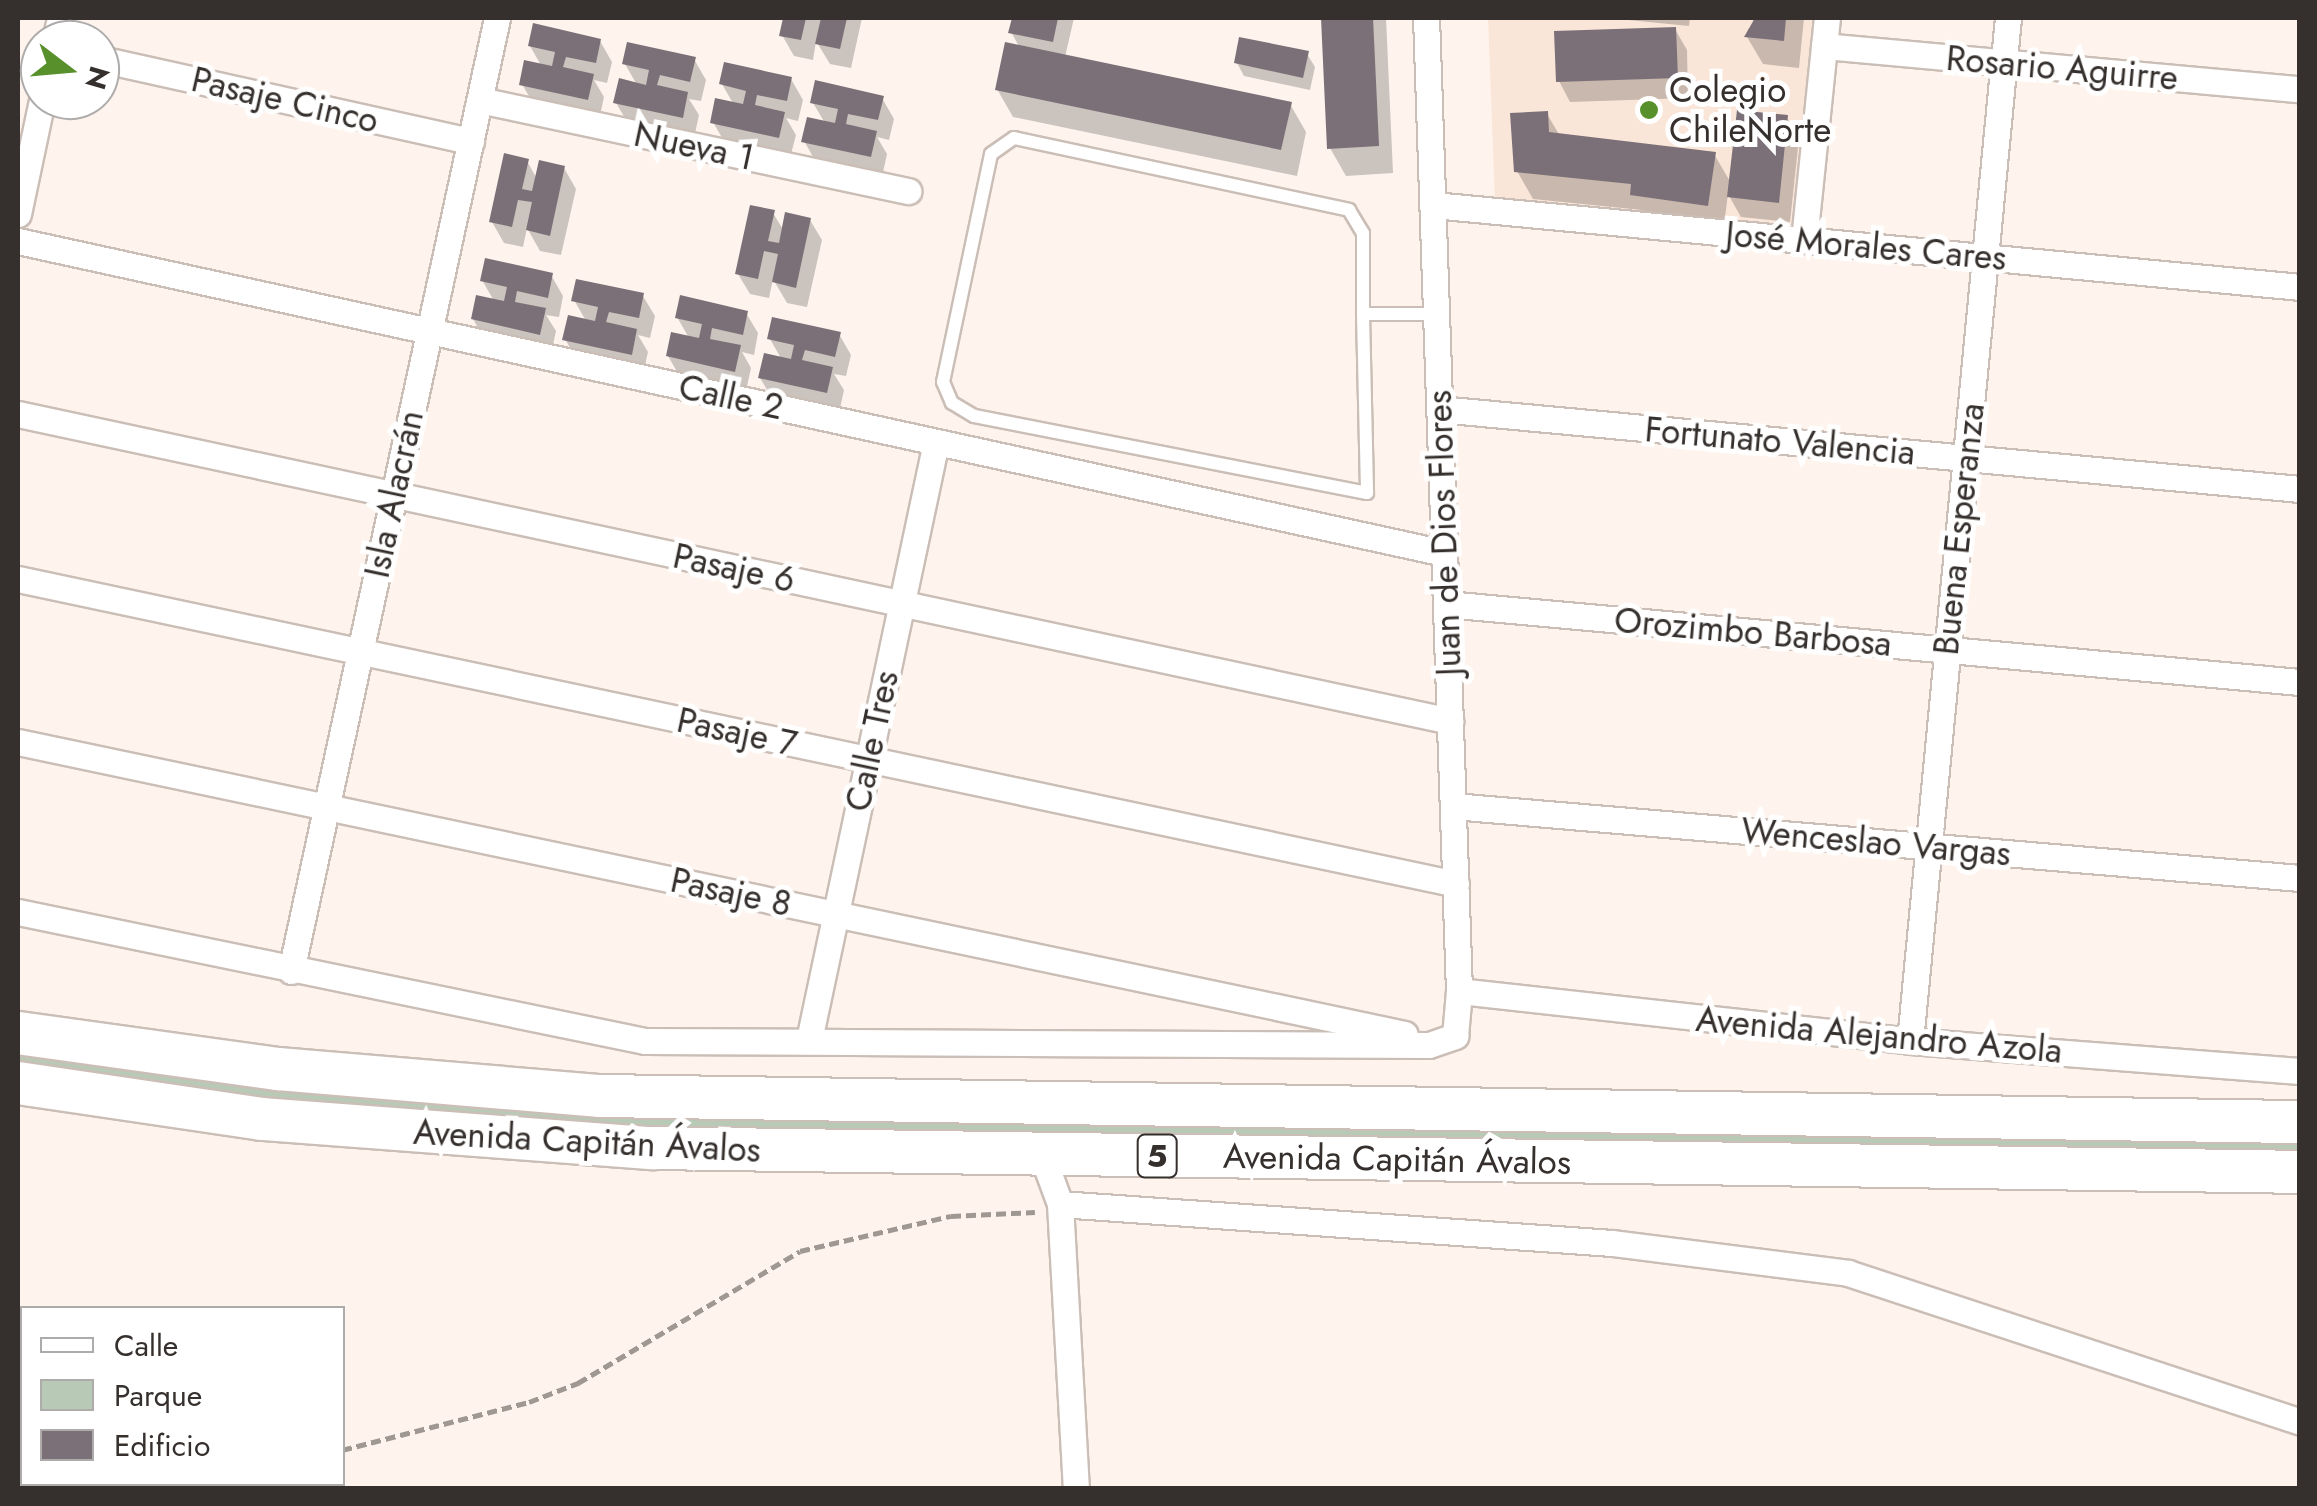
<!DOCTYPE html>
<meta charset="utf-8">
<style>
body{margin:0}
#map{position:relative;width:2317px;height:1506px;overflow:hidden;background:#fef4ed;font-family:Jost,sans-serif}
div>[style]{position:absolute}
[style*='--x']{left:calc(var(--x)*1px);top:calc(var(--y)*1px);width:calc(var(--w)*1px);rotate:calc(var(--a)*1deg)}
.built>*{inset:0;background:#fae6d9}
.green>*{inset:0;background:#b8c9b6}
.shadow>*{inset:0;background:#0003}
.building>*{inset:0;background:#7c7078}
.path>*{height:5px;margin-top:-2.5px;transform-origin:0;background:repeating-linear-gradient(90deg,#9f9792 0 10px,transparent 0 15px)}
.roads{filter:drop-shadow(2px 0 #cbbeb6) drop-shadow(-2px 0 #cbbeb6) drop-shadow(0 2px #cbbeb6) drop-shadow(0 -2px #cbbeb6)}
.service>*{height:12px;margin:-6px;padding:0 6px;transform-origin:6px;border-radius:6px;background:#fff}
.minor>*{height:25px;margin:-12.5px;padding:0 12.5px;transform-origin:12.5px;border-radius:12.5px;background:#fff}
.trunk>*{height:42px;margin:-21px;padding:0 21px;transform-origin:21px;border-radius:21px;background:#fff}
.dots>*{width:28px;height:28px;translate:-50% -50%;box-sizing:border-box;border:5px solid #fff;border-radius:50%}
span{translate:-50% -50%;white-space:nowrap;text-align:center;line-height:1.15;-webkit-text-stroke:10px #fff;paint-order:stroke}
.shield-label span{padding:2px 8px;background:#fff;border:2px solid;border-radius:8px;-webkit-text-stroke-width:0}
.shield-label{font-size:32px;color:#35302d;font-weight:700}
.street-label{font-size:35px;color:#35302d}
.poi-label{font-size:35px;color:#35302d}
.left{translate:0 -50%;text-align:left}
.frame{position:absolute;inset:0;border:20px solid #35302d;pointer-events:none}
.legend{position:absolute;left:20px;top:1306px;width:325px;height:180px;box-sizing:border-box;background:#fff;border:2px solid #aeacab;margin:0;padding:12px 18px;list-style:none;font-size:30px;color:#35302d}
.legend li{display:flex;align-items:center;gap:20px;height:50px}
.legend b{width:50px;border:2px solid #aeacab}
.north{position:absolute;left:20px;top:20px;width:100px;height:100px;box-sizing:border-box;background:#fff;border:2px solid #aeacab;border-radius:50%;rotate:106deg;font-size:28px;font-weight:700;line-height:40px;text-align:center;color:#35302d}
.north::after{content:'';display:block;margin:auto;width:35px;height:45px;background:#58902c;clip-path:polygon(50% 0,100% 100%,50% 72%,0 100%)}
</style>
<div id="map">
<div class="built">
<i style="clip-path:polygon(1488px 18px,1814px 18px,1795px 220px,1777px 232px,1495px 203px)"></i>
</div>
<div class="green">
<i style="clip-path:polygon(18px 1044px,144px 1064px,2299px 1133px,2299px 1160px,1312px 1147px,443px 1121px,18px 1070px)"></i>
</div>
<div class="shadow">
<i style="clip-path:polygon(785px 18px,862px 18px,851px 68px,830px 64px,816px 41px,813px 60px,794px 56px,782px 35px)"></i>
<i style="clip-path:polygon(1014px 18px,1074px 18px,1065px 57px,1290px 104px,1306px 132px,1297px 176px,1013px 117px,997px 89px,1020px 48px,1011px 32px)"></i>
<i style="clip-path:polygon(1324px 18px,1386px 18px,1393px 173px,1346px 176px,1330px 148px)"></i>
<i style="clip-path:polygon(1608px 18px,1690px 18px,1689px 26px)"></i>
<i style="clip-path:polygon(1752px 18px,1804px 18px,1799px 68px,1763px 64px,1747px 37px,1748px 29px,1756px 29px)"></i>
<i style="clip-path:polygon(1675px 29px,1687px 50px,1688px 98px,1570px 102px,1559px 81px)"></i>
<i style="clip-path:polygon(600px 41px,612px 62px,607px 83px,594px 80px,604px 97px,599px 120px,534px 105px,522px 84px,542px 67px,530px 46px)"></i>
<i style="clip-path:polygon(1307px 54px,1315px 67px,1310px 90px,1244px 76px,1237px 63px)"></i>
<i style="clip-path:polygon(694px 59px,706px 80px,701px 101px,689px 99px,699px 115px,694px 138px,628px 123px,616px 103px,637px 85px,625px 64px)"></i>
<i style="clip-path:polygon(791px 79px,803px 100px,798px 121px,786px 118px,796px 135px,790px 158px,725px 143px,713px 122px,734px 105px,722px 84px)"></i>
<i style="clip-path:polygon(882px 98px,894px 119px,889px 140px,877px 137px,887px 154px,882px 177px,816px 162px,804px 141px,825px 123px,813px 103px)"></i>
<i style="clip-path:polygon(1547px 114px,1560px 136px,1714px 154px,1731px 183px,1787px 118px,1799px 138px,1790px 222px,1741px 217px,1728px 194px,1723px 233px,1649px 222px,1642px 210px,1533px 199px,1517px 171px)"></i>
<i style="clip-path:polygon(527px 161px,537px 179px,564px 168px,576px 189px,561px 255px,540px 251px,527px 228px,523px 247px,504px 243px,492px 222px)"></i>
<i style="clip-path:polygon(773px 213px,784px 231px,810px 220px,822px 240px,807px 307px,787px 303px,773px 279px,769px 298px,750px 294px,738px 274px)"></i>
<i style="clip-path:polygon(551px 275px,563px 296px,559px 317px,546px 315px,556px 331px,551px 354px,485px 340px,473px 319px,494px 301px,482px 280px)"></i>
<i style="clip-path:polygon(643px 296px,655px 316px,650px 338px,638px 335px,648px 352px,643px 374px,577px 360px,565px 339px,586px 321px,574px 300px)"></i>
<i style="clip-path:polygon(746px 313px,758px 333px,754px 355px,742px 352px,751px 368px,746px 391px,680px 377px,668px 356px,689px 338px,677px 317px)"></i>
<i style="clip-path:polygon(839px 334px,851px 355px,846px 376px,834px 374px,844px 390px,839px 413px,772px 398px,760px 378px,782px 360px,770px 339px)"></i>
</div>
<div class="building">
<i style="clip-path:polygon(783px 18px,806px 18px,801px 40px,779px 36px)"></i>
<i style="clip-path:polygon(821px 18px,847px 18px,840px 49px,815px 44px)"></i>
<i style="clip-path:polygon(1012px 18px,1058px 18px,1053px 42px,1008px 33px)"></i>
<i style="clip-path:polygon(1321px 18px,1373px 18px,1379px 146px,1327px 149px)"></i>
<i style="clip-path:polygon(1755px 18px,1786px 18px,1784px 41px,1744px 37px)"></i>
<i style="clip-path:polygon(533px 23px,601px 39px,596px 63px,566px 57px,563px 67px,594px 74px,588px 100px,519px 85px,524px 60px,552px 66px,555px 52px,528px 46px)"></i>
<i style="clip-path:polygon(1676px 27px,1678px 78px,1556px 82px,1554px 31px)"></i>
<i style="clip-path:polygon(1239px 37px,1309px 51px,1303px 78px,1234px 63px)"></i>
<i style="clip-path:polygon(627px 42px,696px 57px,690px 82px,660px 75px,657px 85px,688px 92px,683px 118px,613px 103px,619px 78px,646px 85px,649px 70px,622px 64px)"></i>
<i style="clip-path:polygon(1005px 42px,1292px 102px,1281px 150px,995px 90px)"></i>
<i style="clip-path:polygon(724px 62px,792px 77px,787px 101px,757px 95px,755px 105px,785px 112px,779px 138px,710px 123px,715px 98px,743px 104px,746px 91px,719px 84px)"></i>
<i style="clip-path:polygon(815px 80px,884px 96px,878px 120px,848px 114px,846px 124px,877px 131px,871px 157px,801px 142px,807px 117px,835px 123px,838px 109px,810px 103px)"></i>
<i style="clip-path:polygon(1737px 110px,1788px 115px,1779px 203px,1727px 197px)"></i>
<i style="clip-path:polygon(1548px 111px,1549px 132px,1716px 152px,1708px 206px,1630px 195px,1631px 184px,1514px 172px,1510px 113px)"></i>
<i style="clip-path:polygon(504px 153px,529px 159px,522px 189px,532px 191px,539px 160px,565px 166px,550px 236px,526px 230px,532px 202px,518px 200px,512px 227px,489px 222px)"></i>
<i style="clip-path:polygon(750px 205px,775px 210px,768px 241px,779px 243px,785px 212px,811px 218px,796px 288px,772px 282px,778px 254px,764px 251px,758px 279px,735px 274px)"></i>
<i style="clip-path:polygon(485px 258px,553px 273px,548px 298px,517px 291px,515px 302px,546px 308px,540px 335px,471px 319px,476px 295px,504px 301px,507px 287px,480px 281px)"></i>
<i style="clip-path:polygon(576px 279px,644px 293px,639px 318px,609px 312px,606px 322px,637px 329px,632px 355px,562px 340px,568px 315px,595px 321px,598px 307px,571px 301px)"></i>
<i style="clip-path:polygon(680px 295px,748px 311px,743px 335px,712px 328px,710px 339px,741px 345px,735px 372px,666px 356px,671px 332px,699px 338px,702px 324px,675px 318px)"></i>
<i style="clip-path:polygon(772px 317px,841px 332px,835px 357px,805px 350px,802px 360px,833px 367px,827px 393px,758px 378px,764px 353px,791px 359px,794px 345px,767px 339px)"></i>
</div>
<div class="path">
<i style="--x:18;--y:61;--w:1;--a:0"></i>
<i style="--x:342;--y:1450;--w:193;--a:-14.4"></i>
<i style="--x:529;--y:1402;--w:53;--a:-21.2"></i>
<i style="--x:578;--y:1383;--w:258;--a:-30.7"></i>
<i style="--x:800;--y:1251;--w:155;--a:-13.1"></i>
<i style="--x:951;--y:1216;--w:84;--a:-2.7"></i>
<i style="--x:210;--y:1488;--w:13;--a:-18"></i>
</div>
<div class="roads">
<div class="service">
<i style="--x:1363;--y:314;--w:179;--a:88.7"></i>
<i style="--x:1367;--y:493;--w:400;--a:-168.9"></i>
<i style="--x:974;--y:416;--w:26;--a:-149"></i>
<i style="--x:952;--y:403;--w:23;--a:-113"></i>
<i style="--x:943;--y:382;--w:233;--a:-78.1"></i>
<i style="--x:991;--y:154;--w:28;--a:-35"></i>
<i style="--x:1014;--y:138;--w:343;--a:12.1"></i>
<i style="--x:1349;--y:210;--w:27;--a:59"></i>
<i style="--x:1363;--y:233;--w:81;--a:90"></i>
<i style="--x:1363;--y:314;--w:73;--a:0"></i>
</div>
<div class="minor">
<i style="--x:55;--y:40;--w:23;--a:-77"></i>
<i style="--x:1824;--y:46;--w:478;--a:5.2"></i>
<i style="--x:100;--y:59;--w:380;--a:12.5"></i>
<i style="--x:480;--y:100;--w:438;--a:12"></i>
<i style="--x:1433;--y:205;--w:871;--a:5.4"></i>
<i style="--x:18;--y:214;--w:116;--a:-78.1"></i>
<i style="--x:1804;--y:240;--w:223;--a:-84.1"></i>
<i style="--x:18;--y:241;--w:1460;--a:12.34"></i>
<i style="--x:1439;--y:409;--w:865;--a:5.31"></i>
<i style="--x:18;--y:414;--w:1465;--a:12.1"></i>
<i style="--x:18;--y:579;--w:1470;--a:11.97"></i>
<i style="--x:1446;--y:604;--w:858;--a:5.22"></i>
<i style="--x:18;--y:742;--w:1417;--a:11.89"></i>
<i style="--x:1453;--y:806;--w:850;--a:4.86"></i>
<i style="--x:18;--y:912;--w:640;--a:11.63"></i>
<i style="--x:645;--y:1041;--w:784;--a:0.29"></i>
<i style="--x:1429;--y:1045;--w:28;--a:-19"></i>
<i style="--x:1455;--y:1036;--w:45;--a:-84.9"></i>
<i style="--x:1459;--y:991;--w:974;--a:-91.94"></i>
<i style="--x:291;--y:971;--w:975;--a:-77.8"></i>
<i style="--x:1459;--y:991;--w:454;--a:6.3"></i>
<i style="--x:1910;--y:1041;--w:391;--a:4.4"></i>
<i style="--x:809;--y:1040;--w:611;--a:-78.01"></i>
<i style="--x:1910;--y:1041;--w:1028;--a:-84.53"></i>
<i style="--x:1042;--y:1155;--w:52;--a:69.8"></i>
<i style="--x:1060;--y:1204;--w:284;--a:86.8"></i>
<i style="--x:1060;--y:1204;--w:553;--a:4.04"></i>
<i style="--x:1612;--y:1243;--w:238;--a:7.2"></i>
<i style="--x:1848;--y:1273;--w:476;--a:18.2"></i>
</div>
<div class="trunk">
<i style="--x:18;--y:1033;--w:262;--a:7.9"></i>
<i style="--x:278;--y:1069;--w:324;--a:4.8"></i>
<i style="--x:601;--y:1096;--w:1699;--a:0.88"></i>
<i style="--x:18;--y:1083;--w:247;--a:8.4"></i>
<i style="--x:262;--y:1119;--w:391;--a:4.3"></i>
<i style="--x:652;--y:1148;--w:1648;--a:0.83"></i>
</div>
</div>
<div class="dots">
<i style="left:1649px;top:110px;background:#58902c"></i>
</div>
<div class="shield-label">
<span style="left:1157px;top:1156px">5</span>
</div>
<div class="street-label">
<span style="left:2062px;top:68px;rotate:5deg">Rosario Aguirre</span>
<span style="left:285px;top:100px;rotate:13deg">Pasaje Cinco</span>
<span style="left:694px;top:146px;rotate:12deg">Nueva 1</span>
<span style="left:1866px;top:246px;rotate:5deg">José Morales Cares</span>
<span style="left:731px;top:397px;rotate:12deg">Calle 2</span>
<span style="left:1780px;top:441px;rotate:5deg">Fortunato Valencia</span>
<span style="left:394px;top:494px;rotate:-78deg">Isla Alacrán</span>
<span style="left:1959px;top:529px;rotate:-84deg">Buena Esperanza</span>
<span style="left:1444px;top:533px;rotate:-92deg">Juan de Dios Flores</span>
<span style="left:734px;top:568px;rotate:12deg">Pasaje 6</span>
<span style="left:1753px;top:632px;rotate:5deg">Orozimbo Barbosa</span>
<span style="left:737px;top:732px;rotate:12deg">Pasaje 7</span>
<span style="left:872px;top:741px;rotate:-78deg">Calle Tres</span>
<span style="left:1876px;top:842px;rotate:5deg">Wenceslao Vargas</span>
<span style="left:731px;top:892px;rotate:12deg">Pasaje 8</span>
<span style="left:1879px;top:1035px;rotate:5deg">Avenida Alejandro Azola</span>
<span style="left:587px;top:1141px;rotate:3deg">Avenida Capitán Ávalos</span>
<span style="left:1397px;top:1159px;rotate:1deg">Avenida Capitán Ávalos</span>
</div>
<div class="poi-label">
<span class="left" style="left:1669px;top:110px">Colegio<br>ChileNorte</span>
</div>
<div class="frame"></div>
<ul class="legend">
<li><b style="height:12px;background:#fff"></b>Calle</li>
<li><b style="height:28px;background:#b8c9b6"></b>Parque</li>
<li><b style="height:28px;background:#7c7078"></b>Edificio</li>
</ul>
<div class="north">N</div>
</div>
